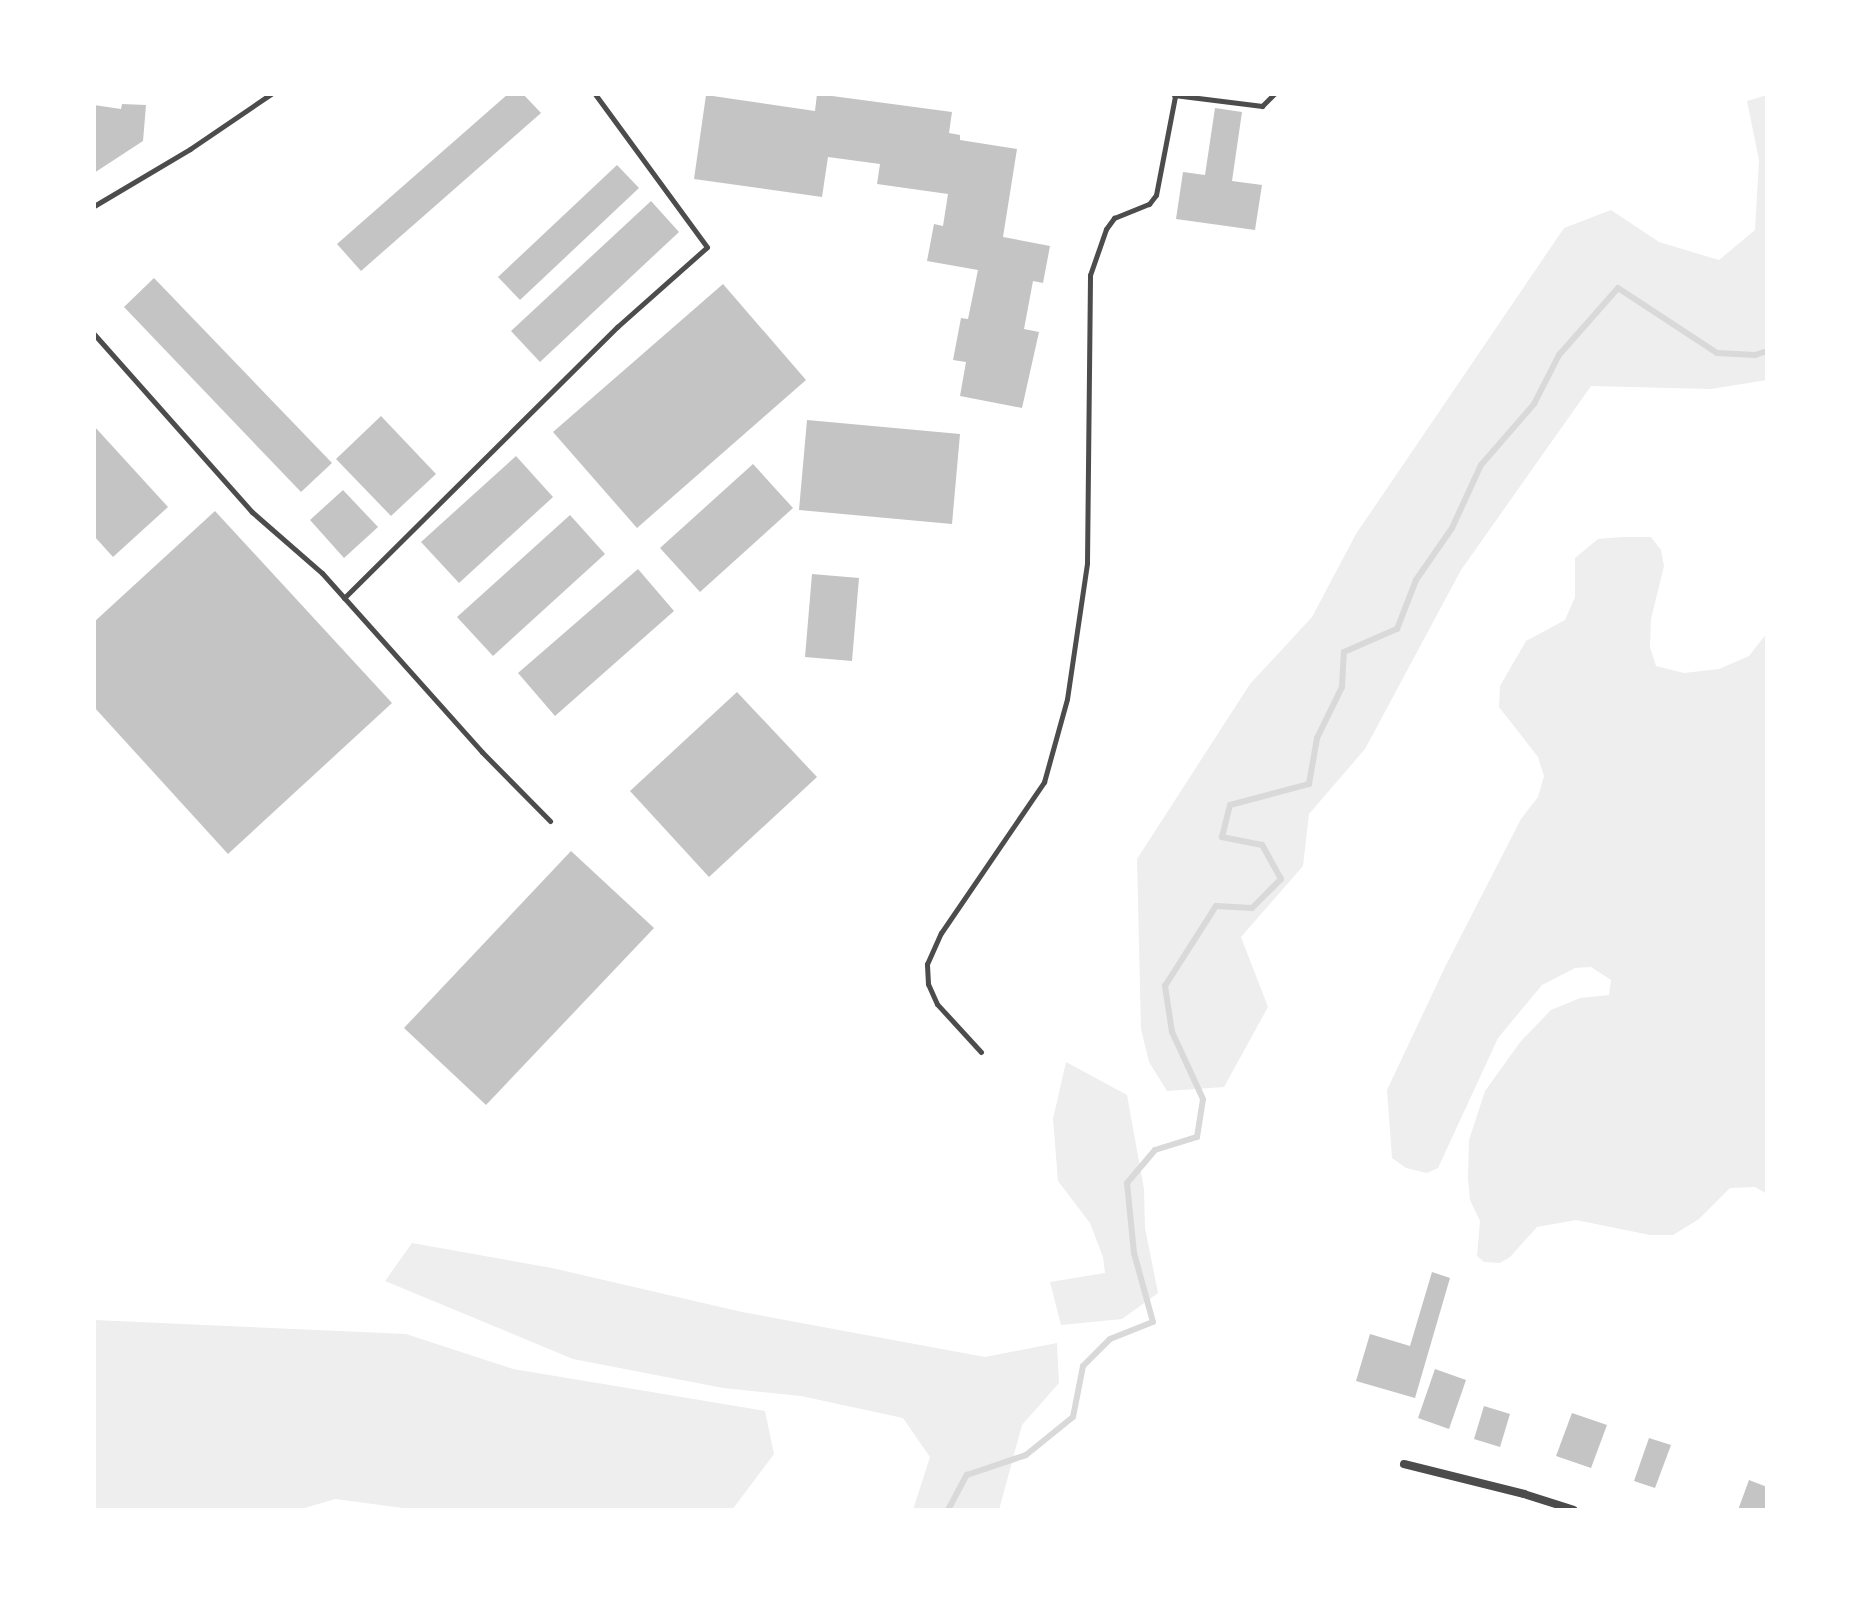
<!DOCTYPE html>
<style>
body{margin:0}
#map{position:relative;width:1861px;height:1604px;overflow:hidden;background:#fff;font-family:"IBM Plex Sans",sans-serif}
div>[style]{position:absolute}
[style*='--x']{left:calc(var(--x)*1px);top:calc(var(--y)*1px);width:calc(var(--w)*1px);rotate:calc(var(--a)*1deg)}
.green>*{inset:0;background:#eee}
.stream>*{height:6px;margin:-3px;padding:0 3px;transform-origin:3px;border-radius:3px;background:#d9d9d9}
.building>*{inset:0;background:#c4c4c4}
.service>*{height:5px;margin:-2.5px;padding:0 2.5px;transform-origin:2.5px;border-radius:2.5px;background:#4c4c4c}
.minor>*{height:8px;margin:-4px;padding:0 4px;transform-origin:4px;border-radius:4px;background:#4c4c4c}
span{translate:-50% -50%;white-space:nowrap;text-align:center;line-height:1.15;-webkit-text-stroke:6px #fff;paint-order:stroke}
.frame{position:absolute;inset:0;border:96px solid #fff;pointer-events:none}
</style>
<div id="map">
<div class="green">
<i style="clip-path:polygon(1767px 95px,1767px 380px,1711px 389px,1591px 386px,1461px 570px,1365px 749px,1309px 814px,1303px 866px,1241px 937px,1268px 1007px,1224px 1087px,1167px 1091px,1149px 1062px,1141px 1029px,1137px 859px,1250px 684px,1312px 617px,1356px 534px,1564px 228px,1611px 210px,1659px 242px,1719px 260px,1755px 230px,1759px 160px,1747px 101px)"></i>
<i style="clip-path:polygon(1621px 537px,1651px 537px,1661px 550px,1664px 566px,1651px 619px,1650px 647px,1656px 666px,1684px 673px,1719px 669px,1749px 656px,1767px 633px,1767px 1194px,1755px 1187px,1730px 1188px,1699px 1219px,1673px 1235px,1650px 1235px,1576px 1220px,1537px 1227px,1510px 1257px,1500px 1263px,1484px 1262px,1477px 1256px,1480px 1221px,1470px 1200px,1468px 1178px,1469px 1140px,1485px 1091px,1521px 1041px,1551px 1010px,1580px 998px,1609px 995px,1611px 980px,1591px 967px,1575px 968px,1542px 985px,1498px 1038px,1438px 1168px,1427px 1173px,1406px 1168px,1392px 1158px,1387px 1090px,1446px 965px,1521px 819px,1538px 797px,1544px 776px,1538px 757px,1499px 707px,1500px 686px,1526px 641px,1565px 620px,1575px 597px,1575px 558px,1598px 539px)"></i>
<i style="clip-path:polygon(1066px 1062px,1127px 1095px,1144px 1189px,1145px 1228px,1158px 1293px,1122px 1319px,1061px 1325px,1050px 1282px,1105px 1273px,1103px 1257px,1090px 1223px,1058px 1181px,1053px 1119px)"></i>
<i style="clip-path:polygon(412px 1243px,552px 1268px,742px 1312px,985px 1357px,1057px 1343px,1059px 1383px,1022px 1425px,999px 1510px,913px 1510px,930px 1457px,903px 1418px,801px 1396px,723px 1388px,573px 1359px,385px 1281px)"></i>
<i style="clip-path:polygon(94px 1320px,406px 1334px,513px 1369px,765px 1411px,774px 1454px,732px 1510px,418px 1510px,335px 1499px,298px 1510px,94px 1510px)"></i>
</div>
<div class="stream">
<i style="--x:948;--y:1510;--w:40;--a:-62"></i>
<i style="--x:967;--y:1475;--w:62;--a:-18.7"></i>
<i style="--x:1026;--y:1455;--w:60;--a:-39"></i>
<i style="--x:1073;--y:1417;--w:52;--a:-78.9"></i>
<i style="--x:1083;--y:1366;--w:38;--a:-45"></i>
<i style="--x:1110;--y:1339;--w:46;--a:-21.6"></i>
<i style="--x:1153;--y:1322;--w:72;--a:-105.4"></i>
<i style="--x:1134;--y:1253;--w:70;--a:-95.7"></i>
<i style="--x:1127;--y:1183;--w:43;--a:-49.7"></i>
<i style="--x:1155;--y:1150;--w:44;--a:-17.2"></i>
<i style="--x:1197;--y:1137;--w:38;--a:-81"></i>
<i style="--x:1203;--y:1099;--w:74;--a:-114.8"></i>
<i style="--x:1172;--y:1032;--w:47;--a:-98.7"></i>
<i style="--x:1165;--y:986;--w:95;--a:-57.5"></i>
<i style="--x:1216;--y:906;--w:36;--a:3"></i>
<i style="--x:1252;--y:908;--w:41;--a:-45"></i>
<i style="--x:1281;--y:879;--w:39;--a:-119"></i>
<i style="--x:1262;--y:845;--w:41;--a:-168.7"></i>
<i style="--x:1222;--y:837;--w:33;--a:-76"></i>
<i style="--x:1230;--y:805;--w:82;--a:-14.9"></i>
<i style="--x:1309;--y:784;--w:47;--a:-80.1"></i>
<i style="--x:1317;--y:738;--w:57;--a:-63.9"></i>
<i style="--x:1342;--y:687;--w:35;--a:-87"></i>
<i style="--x:1344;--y:652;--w:58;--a:-23.5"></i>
<i style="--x:1397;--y:629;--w:53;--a:-68.8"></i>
<i style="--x:1416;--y:580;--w:63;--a:-55.3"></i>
<i style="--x:1452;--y:528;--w:69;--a:-65.3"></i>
<i style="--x:1481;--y:465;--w:81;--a:-49"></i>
<i style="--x:1534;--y:404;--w:55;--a:-63"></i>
<i style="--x:1559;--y:355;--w:89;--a:-48.6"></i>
<i style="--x:1618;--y:288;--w:118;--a:33.3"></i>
<i style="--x:1717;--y:353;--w:38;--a:3"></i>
<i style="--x:1755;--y:355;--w:13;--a:-18"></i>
</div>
<div class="building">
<i style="clip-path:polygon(508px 94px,523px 94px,541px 113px,361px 271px,337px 244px)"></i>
<i style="clip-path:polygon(817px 94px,952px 112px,949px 133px,960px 135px,960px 140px,1017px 149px,1003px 237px,1050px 246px,1043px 283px,1033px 281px,1024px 329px,1039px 332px,1022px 408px,960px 396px,966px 362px,953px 360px,961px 318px,968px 319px,978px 270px,927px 261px,934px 224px,943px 226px,948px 194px,877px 184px,880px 164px,828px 157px,822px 197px,694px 179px,706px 95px,815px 111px)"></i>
<i style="clip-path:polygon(122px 104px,146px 105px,143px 141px,94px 173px,94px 105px,121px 109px)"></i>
<i style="clip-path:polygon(1215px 108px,1242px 112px,1232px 181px,1262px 185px,1255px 230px,1176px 219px,1183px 172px,1205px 175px)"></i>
<i style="clip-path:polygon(617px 165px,639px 188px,520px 300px,498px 277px)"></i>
<i style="clip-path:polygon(651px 201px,679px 232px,540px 362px,511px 331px)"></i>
<i style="clip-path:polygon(154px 278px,332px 463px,301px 492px,124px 307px)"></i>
<i style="clip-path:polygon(723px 284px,806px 380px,637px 528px,553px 432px)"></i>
<i style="clip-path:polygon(381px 416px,436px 474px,391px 516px,336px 459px)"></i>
<i style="clip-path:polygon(807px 420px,960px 434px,952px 524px,799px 510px)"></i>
<i style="clip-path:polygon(94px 426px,168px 507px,113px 557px,94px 536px)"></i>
<i style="clip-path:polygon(516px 456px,553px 497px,459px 583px,421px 542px)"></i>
<i style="clip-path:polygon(753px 464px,793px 508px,700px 592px,660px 548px)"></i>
<i style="clip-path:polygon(343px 490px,378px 527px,344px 558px,310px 520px)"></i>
<i style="clip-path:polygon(215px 511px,392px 703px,228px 854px,94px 707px,94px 622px)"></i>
<i style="clip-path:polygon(570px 515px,605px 554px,493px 656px,457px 617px)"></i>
<i style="clip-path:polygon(638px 569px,674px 611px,555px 716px,518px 673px)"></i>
<i style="clip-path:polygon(812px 574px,859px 578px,852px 661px,805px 657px)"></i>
<i style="clip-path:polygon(737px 692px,817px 777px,709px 877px,630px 791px)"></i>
<i style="clip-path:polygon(571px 851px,654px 928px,486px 1105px,404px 1028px)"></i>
<i style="clip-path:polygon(1432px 1272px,1450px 1278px,1415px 1398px,1356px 1381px,1370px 1334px,1410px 1346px)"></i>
<i style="clip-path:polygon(1435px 1369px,1466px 1380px,1449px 1429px,1418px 1418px)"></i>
<i style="clip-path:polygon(1484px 1406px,1510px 1414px,1500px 1447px,1474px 1439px)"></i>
<i style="clip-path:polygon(1572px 1413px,1607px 1425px,1591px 1468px,1556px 1456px)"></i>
<i style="clip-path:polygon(1649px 1438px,1671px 1445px,1655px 1488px,1634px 1481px)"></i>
<i style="clip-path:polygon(1749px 1480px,1767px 1487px,1767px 1510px,1738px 1510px)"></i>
</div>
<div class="service">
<i style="--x:1174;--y:95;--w:89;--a:7.1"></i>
<i style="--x:1262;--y:106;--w:17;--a:-45"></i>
<i style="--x:94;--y:206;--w:112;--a:-30.7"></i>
<i style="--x:190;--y:149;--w:98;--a:-34.2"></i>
<i style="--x:94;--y:334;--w:238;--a:48.4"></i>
<i style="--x:252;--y:512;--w:93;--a:41.1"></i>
<i style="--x:322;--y:573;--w:240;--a:48.2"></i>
<i style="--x:482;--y:752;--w:97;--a:45.4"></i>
<i style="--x:344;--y:598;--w:385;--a:-44.8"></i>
<i style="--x:617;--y:327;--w:120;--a:-41.6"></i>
<i style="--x:707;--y:247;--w:190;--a:-126.2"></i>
<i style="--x:981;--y:1052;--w:65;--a:-132.5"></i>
<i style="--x:937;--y:1004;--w:22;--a:-114"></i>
<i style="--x:928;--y:984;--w:20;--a:-93"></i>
<i style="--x:927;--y:964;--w:34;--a:-66"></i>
<i style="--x:941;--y:933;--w:183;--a:-55.7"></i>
<i style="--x:1044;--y:782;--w:86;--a:-74.5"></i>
<i style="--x:1067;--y:699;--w:137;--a:-81.6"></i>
<i style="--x:1087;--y:563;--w:288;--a:-89.4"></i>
<i style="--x:1090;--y:275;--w:49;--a:-70.8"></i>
<i style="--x:1106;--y:229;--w:14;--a:-54"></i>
<i style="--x:1114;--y:218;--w:38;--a:-22"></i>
<i style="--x:1149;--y:204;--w:11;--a:-52"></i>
<i style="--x:1156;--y:195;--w:101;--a:-79.1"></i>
</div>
<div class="minor">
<i style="--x:1404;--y:1464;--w:124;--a:14"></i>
<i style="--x:1524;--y:1494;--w:52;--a:17.7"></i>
</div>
<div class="frame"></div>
</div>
